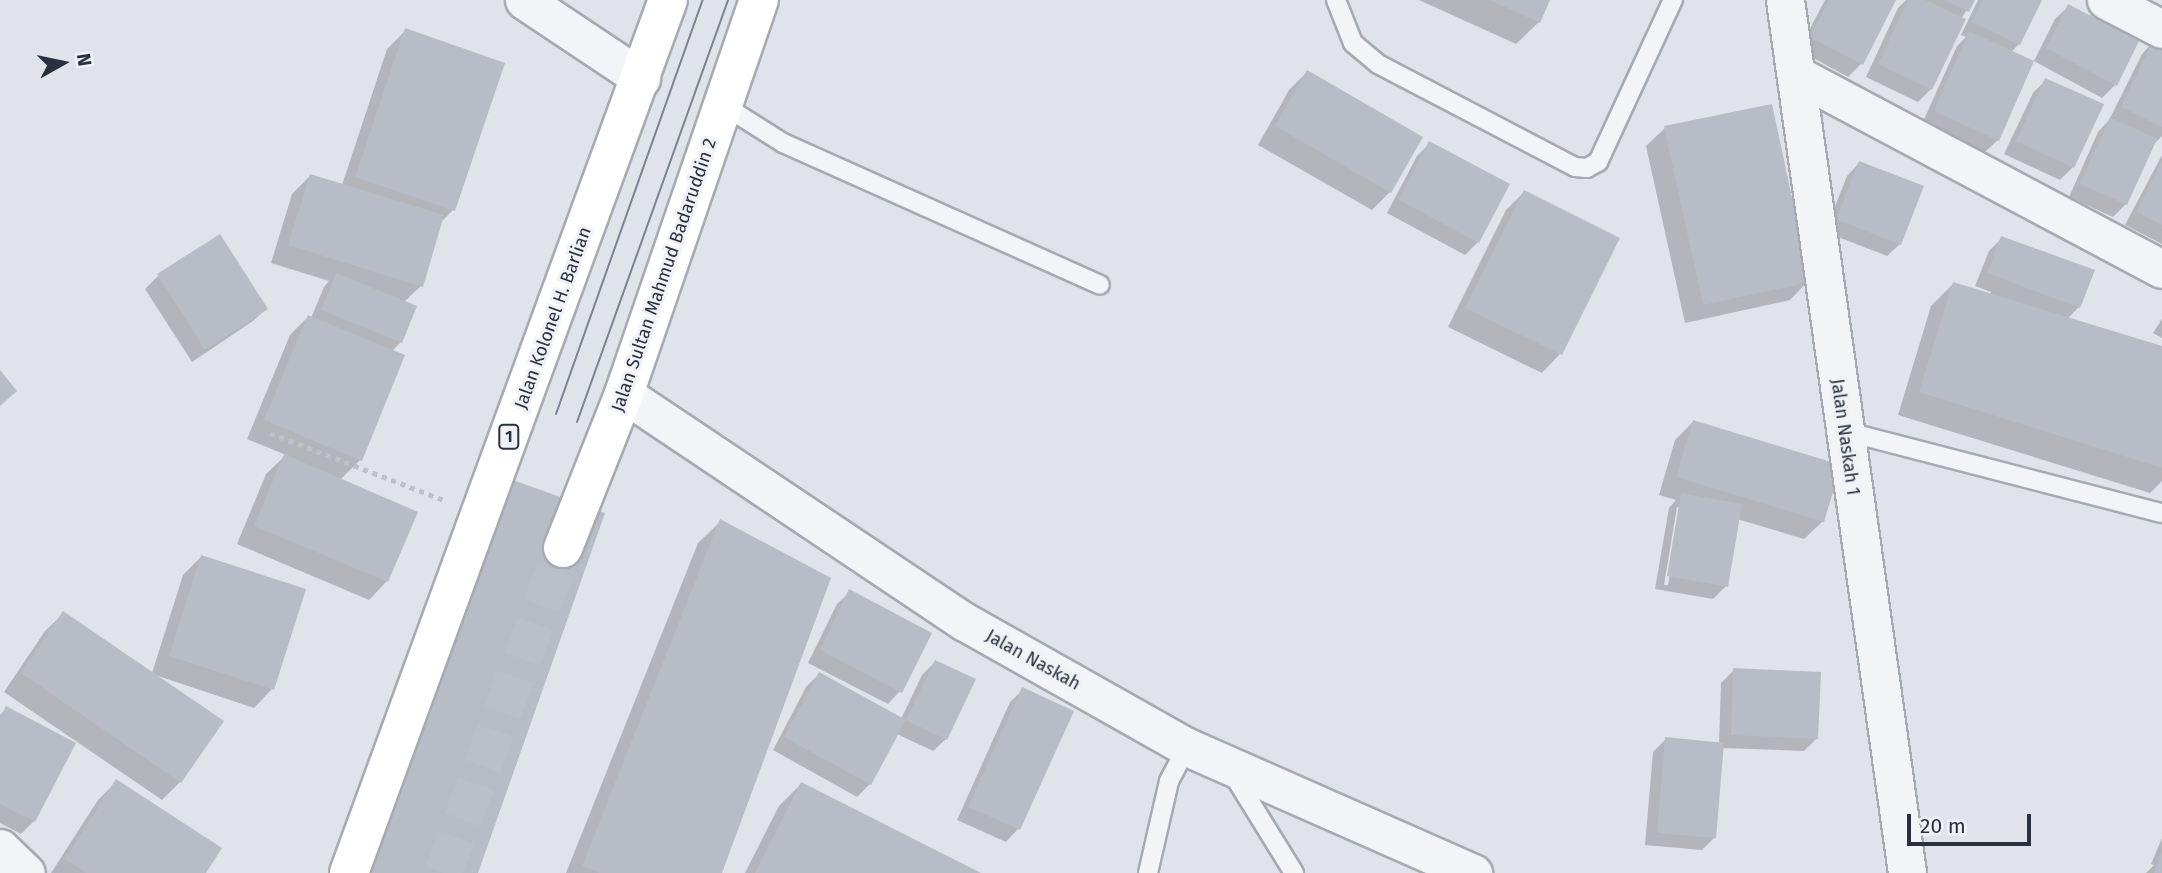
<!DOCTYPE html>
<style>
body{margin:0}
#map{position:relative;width:2162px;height:873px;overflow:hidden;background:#e0e3e9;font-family:"Fira Sans",sans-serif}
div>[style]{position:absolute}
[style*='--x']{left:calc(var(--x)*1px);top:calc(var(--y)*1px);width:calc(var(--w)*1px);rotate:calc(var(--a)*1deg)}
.shadow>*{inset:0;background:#0003}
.building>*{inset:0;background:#b7bcc6}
.trunk-tunnel>*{height:38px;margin-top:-19px;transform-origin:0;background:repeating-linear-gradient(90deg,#bbbfc7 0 38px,transparent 0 57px)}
.path>*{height:4.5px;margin-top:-2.25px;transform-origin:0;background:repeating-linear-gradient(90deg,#bec1c7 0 5px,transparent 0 10px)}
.roads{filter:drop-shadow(2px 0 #a5aab3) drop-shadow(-2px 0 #a5aab3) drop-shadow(0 2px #a5aab3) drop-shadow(0 -2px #a5aab3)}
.service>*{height:18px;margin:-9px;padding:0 9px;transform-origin:9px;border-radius:9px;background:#f3f4f7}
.minor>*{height:37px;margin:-18.5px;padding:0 18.5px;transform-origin:18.5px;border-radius:18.5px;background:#f3f4f7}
.trunk>*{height:38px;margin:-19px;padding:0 19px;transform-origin:19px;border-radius:19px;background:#fff}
.tram>*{height:2px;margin:-1px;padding:0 1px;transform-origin:1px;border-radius:1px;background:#7a8293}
span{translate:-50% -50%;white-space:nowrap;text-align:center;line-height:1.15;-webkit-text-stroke:6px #f0f2f6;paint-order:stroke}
.shield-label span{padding:2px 5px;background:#f0f2f6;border:2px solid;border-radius:5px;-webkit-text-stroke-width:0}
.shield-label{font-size:16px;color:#293140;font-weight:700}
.street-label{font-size:18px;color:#293140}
.north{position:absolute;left:28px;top:28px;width:70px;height:70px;-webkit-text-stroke:5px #f0f2f6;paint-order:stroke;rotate:81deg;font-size:19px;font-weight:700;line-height:28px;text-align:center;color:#293140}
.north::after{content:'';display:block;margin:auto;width:24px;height:32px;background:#293140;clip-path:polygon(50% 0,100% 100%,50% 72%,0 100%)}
.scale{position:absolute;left:1907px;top:814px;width:124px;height:32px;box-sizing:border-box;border:4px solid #293140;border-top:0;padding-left:9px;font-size:21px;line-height:24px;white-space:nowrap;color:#293140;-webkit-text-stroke:5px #f0f2f6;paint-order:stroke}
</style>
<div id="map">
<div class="shadow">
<i style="clip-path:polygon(1419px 0,1548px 0,1539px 22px,1516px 44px)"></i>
<i style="clip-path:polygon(1825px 0,1894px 0,1861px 64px,1848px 77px,1799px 50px)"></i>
<i style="clip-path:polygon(1906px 0,1973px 0,1961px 19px,1957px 33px,1961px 35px,1978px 0,2040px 0,2019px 44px,2011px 52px,1998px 140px,1985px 152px,1922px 124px,1957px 46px,1966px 37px,1957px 33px,1931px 89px,1918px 102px,1866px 77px,1898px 8px)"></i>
<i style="clip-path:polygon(2068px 7px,2115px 85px,2102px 98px,2034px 61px,2055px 19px)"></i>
<i style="clip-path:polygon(406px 30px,453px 210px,439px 224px,421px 286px,404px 302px,401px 342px,392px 351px,360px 460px,340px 480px,387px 581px,369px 600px,237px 544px,266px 474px,286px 455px,247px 439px,290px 335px,308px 317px,311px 318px,324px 287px,329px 281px,271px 263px,292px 194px,310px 176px,342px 185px,387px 49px)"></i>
<i style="clip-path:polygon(2154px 41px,2162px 45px,2162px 136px,2155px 143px,2126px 204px,2113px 217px,2069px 197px,2098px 132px,2109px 120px,2142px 54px)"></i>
<i style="clip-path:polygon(1307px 72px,1390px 192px,1372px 210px,1258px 145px,1289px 90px)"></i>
<i style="clip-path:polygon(2046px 80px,2101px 105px,2073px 167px,2060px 180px,2004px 154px,2033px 93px)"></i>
<i style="clip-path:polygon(1665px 128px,1808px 281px,1790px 300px,1685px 323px,1646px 146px)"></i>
<i style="clip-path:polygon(1430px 143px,1478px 242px,1465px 255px,1387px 213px,1417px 156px)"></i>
<i style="clip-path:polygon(2162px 155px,2162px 244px,2125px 225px)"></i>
<i style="clip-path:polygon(1859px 163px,1900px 244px,1887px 256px,1825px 232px,1847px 176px)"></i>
<i style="clip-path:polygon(1524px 192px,1618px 238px,1560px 354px,1542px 373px,1448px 327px,1506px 210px)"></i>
<i style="clip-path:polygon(220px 236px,266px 309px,253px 321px,192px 362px,145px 289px,158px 276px)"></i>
<i style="clip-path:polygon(2002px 238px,2079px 307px,2067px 319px,2162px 348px,2162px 481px,2150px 493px,1898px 415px,1931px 306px,1953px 284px,1990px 295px,1991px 292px,1975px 286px,1989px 251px)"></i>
<i style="clip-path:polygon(2162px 319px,2162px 338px,2153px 333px)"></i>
<i style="clip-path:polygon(evenodd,1693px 422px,1823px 521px,1804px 539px,1737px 519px,1726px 586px,1713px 599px,1655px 589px,1669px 508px,1676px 500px,1659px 495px,1675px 440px,1693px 422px,1677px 507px,1681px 507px,1668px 585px,1664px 585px,1677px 507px)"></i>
<i style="clip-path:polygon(721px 521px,720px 873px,566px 873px,698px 543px)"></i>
<i style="clip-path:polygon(201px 557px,272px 689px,254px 708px,158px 676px,180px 782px,162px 800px,4px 692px,45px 631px,64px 613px,152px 673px,183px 575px)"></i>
<i style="clip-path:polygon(850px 592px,900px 691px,888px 704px,808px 663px,837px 604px)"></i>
<i style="clip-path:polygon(935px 662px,946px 739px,933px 751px,897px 734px,870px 784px,857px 797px,773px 750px,806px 687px,819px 674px,901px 719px,922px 675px)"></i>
<i style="clip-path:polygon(1734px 670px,1817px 738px,1804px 751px,1722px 748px,1715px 837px,1702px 850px,1645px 845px,1653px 752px,1666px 739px,1719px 744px,1721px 683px)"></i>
<i style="clip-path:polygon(1023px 690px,1071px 711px,1018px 829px,1006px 842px,957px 820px,1010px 702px)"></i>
<i style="clip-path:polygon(7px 708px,34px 821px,21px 834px,0 823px,0 715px)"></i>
<i style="clip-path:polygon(116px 782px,204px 873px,51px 873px,98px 800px)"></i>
<i style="clip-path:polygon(801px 784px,977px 873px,745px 873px,779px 806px)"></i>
<i style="clip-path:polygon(2162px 838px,2162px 873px,2146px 873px,2154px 865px,2151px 864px)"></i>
</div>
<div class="building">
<i style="clip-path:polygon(1490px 0,1550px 0,1540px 23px)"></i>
<i style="clip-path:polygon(1829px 0,1896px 0,1863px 65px,1810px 37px)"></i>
<i style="clip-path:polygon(1908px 0,1925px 0,1966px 19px,1932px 90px,1878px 64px)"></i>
<i style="clip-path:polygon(1944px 0,1975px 0,1969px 12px)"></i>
<i style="clip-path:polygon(1983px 0,2042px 0,2020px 45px,1972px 22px)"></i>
<i style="clip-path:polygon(2068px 4px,2139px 41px,2117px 86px,2046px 48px)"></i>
<i style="clip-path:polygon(405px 28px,505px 63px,455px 211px,355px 177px)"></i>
<i style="clip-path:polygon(1969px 31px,2034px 61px,1999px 141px,1934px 111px)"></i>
<i style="clip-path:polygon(2154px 39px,2162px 43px,2162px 127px,2121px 107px)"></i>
<i style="clip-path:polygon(1307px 70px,1423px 137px,1391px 193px,1275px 126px)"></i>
<i style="clip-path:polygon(2045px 78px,2104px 104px,2074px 168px,2016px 141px)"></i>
<i style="clip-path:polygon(1772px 104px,1810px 282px,1703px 305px,1664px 126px)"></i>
<i style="clip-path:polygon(2110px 117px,2157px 139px,2127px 205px,2080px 184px)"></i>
<i style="clip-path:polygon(1429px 141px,1510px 184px,1479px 243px,1399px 200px)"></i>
<i style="clip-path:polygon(1859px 161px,1924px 186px,1901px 245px,1836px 219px)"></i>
<i style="clip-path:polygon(2162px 161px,2162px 225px,2136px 212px)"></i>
<i style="clip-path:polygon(310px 174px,444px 215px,423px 287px,288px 245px)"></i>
<i style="clip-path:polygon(1524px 190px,1620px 238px,1562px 355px,1465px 308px)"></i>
<i style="clip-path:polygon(220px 234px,268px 309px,205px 350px,157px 274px)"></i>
<i style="clip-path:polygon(2001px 236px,2095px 270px,2080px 308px,1987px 273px)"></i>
<i style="clip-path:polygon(336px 273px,417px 306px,402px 343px,321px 310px)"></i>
<i style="clip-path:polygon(1953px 282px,2162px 346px,2162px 468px,1919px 392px)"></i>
<i style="clip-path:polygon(308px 315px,405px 355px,362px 461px,264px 420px)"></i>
<i style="clip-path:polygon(0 370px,17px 391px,0 406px)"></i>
<i style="clip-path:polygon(1693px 420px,1841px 465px,1824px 522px,1676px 477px)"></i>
<i style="clip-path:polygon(284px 454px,418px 512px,388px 582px,254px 526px)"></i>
<i style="clip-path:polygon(496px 474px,605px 513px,478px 873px,356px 873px)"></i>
<i style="clip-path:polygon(1681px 493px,1742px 504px,1728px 587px,1667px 576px)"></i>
<i style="clip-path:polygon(720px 519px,831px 578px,722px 873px,599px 873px,582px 866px)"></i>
<i style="clip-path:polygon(201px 555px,306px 589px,274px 690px,169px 656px)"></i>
<i style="clip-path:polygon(849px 589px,932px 633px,902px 693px,820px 650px)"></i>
<i style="clip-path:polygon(63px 611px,224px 721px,181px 783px,21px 673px)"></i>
<i style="clip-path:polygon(935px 660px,976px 679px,947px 740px,906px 720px,871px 785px,784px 737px,819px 672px,906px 720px)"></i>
<i style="clip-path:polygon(1733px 668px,1821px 672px,1818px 739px,1731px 735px)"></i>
<i style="clip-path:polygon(1022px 687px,1074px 711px,1020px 830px,968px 807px)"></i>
<i style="clip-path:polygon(6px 706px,76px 743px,35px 822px,0 804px,0 719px)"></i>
<i style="clip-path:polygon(1665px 737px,1724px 743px,1716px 838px,1657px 833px)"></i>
<i style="clip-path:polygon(116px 779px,222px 848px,206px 873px,86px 873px,65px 859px)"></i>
<i style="clip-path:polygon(801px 782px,981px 873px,755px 873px)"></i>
<i style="clip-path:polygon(2162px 852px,2162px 873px,2154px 873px)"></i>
</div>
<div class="trunk-tunnel">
<i style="--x:443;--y:873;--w:346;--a:-69.7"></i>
</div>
<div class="path">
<i style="--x:270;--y:433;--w:186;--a:21.1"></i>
</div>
<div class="roads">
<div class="service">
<i style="--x:1336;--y:0;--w:46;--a:68.4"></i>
<i style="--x:1353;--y:43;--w:33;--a:40"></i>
<i style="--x:1378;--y:64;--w:222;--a:27.6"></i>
<i style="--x:1575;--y:167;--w:12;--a:5"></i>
<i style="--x:1587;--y:168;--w:13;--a:-29"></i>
<i style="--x:1598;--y:162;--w:179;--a:-65.2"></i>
<i style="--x:723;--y:105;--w:71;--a:32.3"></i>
<i style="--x:783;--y:143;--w:347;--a:24.1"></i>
<i style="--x:1844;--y:431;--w:328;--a:14.5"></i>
<i style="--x:1231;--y:771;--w:120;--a:58.3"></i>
<i style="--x:1148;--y:873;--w:94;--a:-77.1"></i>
<i style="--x:1169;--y:781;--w:38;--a:-62"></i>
</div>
<div class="minor">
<i style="--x:524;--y:0;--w:141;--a:33.7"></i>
<i style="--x:1785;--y:0;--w:881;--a:82.04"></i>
<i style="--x:2106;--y:0;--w:63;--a:27.4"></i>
<i style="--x:1797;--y:75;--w:413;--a:28"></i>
<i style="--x:624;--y:394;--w:410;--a:33.8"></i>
<i style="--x:965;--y:622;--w:255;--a:29.4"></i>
<i style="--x:1187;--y:747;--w:313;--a:23.8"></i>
<i style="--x:0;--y:848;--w:36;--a:44"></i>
</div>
<div class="trunk">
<i style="--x:563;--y:548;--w:166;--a:-68.4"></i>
<i style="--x:624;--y:394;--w:416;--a:-71.1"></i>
<i style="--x:349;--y:873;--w:929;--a:-69.93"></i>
</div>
</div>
<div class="tram">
<i style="--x:556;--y:414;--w:439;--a:-70.5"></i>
<i style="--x:577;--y:422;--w:448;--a:-70.3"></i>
</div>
<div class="shield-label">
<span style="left:509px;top:437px">1</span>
</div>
<div class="street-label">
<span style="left:664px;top:275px;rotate:-71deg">Jalan Sultan Mahmud Badaruddin 2</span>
<span style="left:553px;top:318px;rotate:-70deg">Jalan Kolonel H. Barlian</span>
<span style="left:1845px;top:437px;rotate:82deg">Jalan Naskah 1</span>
<span style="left:1033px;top:660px;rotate:29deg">Jalan Naskah</span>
</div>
<div class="north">N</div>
<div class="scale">20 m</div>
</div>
